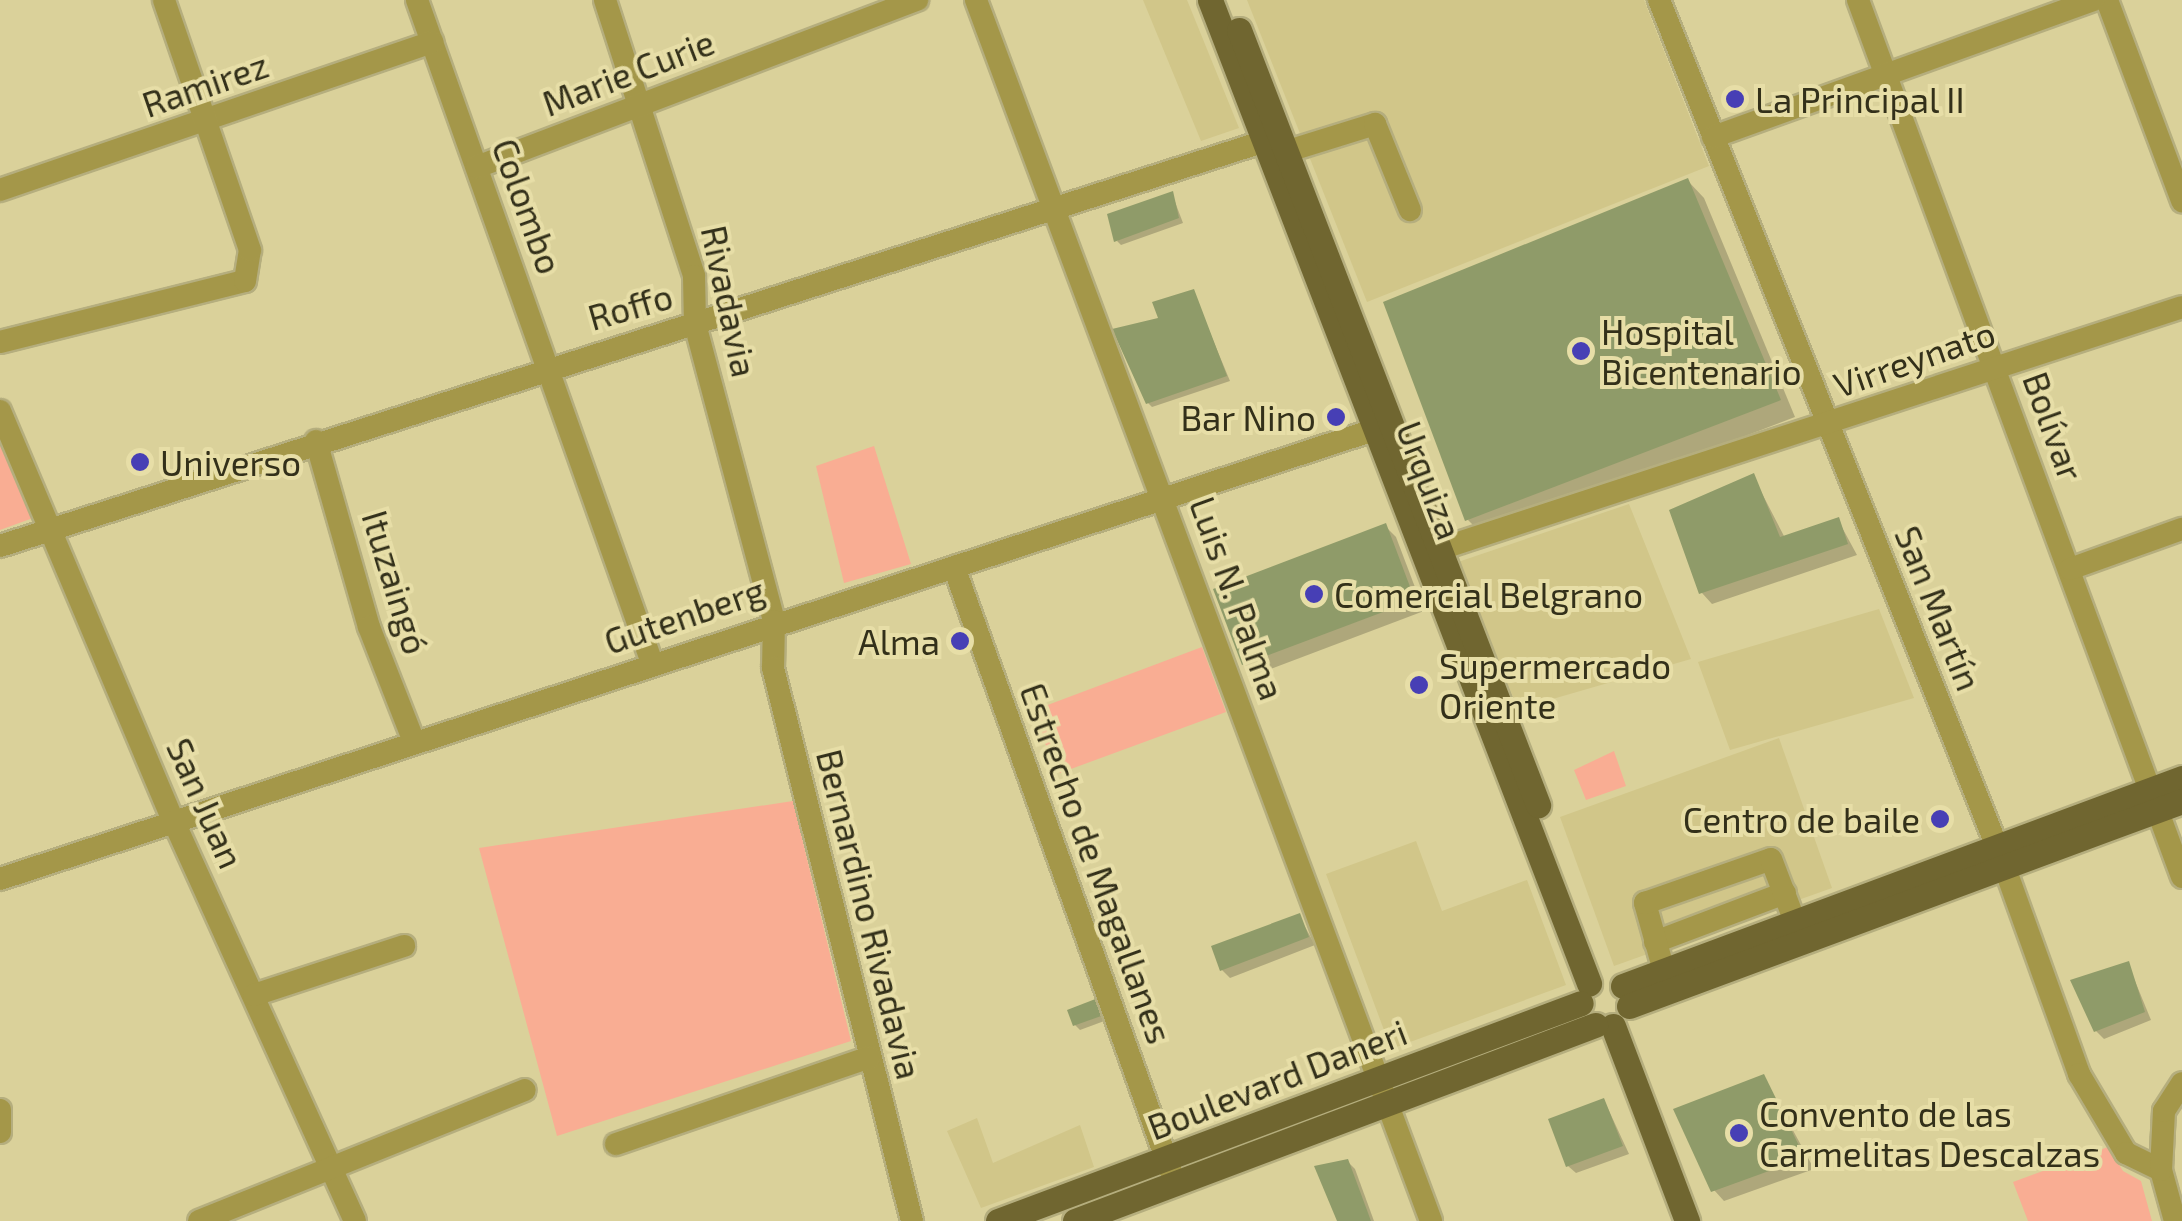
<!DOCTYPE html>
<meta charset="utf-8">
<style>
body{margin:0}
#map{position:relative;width:2182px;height:1221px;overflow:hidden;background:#dad19a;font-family:"Exo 2",sans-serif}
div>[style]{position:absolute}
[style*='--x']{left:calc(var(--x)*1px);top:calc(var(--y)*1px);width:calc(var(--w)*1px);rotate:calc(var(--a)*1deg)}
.built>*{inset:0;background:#d1c689}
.green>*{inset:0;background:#f9ad93}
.shadow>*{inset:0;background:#0003}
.building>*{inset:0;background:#8f9b69}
.roads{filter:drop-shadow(2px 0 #b5ae7e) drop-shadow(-2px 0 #b5ae7e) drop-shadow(0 2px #b5ae7e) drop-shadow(0 -2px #b5ae7e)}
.minor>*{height:22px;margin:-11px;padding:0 11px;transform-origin:11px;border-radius:11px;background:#a49749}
.major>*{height:25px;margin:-12.5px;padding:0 12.5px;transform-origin:12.5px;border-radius:12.5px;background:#706630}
.dots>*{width:28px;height:28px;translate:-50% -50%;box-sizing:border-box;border:5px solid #e7dea7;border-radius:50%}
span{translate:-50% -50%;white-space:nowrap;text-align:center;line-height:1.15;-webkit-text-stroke:8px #e7dea7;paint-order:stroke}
.street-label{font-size:35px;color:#33301a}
.poi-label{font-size:35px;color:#33301a}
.left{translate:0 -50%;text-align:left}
.right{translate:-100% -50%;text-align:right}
</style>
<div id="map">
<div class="built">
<i style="clip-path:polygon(1143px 0,1187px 0,1239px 128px,1201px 141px)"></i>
<i style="clip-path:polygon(1247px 0,1644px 0,1709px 166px,1367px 302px)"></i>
<i style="clip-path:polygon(1629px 504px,1691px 659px,1518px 709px,1458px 562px)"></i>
<i style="clip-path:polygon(1879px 609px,1914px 698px,1730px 750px,1698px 662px)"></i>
<i style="clip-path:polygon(1779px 738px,1832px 888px,1614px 966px,1560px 817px)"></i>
<i style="clip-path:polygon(1416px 841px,1442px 911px,1527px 880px,1566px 985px,1391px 1049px,1326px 874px)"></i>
<i style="clip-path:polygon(977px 1118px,993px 1163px,1080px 1125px,1094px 1167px,981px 1208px,947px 1131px)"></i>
</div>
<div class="green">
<i style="clip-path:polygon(0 443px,33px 518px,0 530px)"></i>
<i style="clip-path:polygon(874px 446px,911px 564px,844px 583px,816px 466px)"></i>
<i style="clip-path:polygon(1202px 647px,1226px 712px,1060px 773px,1029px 712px)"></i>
<i style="clip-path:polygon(1614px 751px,1626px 786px,1586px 800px,1574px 770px)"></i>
<i style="clip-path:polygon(793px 801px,851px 1041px,557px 1136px,479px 848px)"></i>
<i style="clip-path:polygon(2108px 1147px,2123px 1171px,2141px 1181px,2152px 1221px,2028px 1221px,2013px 1182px)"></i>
</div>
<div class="shadow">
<i style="clip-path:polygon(1688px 181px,1704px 198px,1795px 417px,1484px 536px,1468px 520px)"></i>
<i style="clip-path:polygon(1172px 194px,1183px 223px,1121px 245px,1117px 241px)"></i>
<i style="clip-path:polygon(1193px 292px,1230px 381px,1152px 407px,1148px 403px,1161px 320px)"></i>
<i style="clip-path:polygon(1753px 476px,1785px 538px,1838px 520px,1857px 555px,1712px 604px,1702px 593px)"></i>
<i style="clip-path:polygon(1385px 526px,1396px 537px,1424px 611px,1255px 675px,1244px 664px)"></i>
<i style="clip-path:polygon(1299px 916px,1315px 945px,1230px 978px,1222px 970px)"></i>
<i style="clip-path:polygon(2128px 964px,2151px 1020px,2104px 1039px,2096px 1031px)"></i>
<i style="clip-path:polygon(1097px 1001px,1107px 1020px,1080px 1030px,1075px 1025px)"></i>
<i style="clip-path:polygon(1764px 1077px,1814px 1169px,1724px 1201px,1714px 1190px)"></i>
<i style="clip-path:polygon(1604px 1100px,1629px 1154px,1576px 1173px,1568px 1166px)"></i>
<i style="clip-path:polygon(1347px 1161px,1355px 1169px,1374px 1221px,1339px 1221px)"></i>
</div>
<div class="building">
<i style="clip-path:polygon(1688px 178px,1781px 400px,1465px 521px,1383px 302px)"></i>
<i style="clip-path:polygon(1173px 191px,1179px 218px,1114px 242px,1107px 214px)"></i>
<i style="clip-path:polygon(1194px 289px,1227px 376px,1146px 404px,1112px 329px,1158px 318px,1152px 302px)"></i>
<i style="clip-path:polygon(1754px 473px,1780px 537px,1839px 517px,1848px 544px,1699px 594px,1669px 510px)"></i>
<i style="clip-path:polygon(1386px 523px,1415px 600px,1242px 665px,1213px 589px)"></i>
<i style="clip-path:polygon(1300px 913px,1309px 937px,1220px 971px,1211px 946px)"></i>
<i style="clip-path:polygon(2129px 961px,2145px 1012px,2094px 1032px,2070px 980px)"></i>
<i style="clip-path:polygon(1098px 998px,1104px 1015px,1073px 1026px,1067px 1010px)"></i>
<i style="clip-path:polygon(1764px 1074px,1805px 1158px,1711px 1192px,1673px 1109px)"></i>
<i style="clip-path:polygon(1604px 1098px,1623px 1146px,1566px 1167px,1548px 1119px)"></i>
<i style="clip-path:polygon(1348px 1159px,1371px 1221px,1337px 1221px,1314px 1166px)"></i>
</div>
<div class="roads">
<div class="minor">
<i style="--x:417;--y:0;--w:703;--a:70.48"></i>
<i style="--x:605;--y:0;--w:290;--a:72.1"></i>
<i style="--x:694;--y:276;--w:48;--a:88.8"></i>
<i style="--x:695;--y:324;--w:307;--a:75.1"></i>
<i style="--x:774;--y:621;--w:47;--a:91.2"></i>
<i style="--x:773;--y:668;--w:570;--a:75.89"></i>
<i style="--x:976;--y:0;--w:1303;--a:69.56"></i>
<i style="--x:1659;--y:0;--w:923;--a:68.24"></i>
<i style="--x:2001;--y:857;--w:231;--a:70.2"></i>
<i style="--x:2079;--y:1074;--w:92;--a:59.3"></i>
<i style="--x:2126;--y:1153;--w:39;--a:26"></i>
<i style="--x:2161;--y:1170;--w:53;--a:74.6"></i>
<i style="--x:1858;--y:0;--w:935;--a:69.72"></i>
<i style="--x:2107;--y:0;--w:215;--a:69.5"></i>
<i style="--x:1713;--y:137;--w:404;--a:-19.8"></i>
<i style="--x:1272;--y:156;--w:108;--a:-17.3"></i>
<i style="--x:1375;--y:124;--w:93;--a:67.9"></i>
<i style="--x:477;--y:167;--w:471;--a:-20.8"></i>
<i style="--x:0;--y:190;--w:457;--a:-18.9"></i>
<i style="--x:0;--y:342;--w:252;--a:-14"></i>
<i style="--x:245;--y:281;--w:31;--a:-81"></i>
<i style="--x:250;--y:250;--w:264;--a:-109"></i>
<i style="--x:0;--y:411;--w:446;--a:67.1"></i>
<i style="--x:174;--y:822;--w:438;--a:65.6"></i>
<i style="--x:316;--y:441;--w:193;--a:74.1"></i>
<i style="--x:369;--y:627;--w:123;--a:68.6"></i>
<i style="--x:0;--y:546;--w:1342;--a:-17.75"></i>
<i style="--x:1440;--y:549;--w:780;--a:-18.06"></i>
<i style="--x:954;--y:567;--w:646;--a:70.27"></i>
<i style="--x:2070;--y:569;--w:119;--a:-19.7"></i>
<i style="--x:0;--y:879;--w:1461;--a:-18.1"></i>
<i style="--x:1655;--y:942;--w:139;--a:-20.7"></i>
<i style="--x:1664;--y:971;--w:71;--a:-105.6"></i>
<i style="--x:1645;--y:903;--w:133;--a:-19.2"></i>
<i style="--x:1771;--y:859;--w:67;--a:69.1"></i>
<i style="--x:254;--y:995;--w:158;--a:-18.1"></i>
<i style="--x:0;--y:1110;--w:22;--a:90"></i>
<i style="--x:616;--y:1144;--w:268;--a:-18.9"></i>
<i style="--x:2161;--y:1170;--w:59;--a:-87.1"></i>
<i style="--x:2164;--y:1111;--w:33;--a:-57"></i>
<i style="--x:199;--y:1221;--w:351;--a:-21.9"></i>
</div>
<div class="major">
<i style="--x:1210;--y:0;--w:1054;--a:68.92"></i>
<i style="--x:1239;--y:30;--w:831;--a:68.9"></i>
<i style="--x:1623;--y:986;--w:596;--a:-20.41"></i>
<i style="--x:1629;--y:1006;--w:590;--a:-20.34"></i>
<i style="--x:1613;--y:1026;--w:209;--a:69.2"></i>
<i style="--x:998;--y:1221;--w:622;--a:-20.5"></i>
<i style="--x:1075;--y:1221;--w:556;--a:-20.65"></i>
</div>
</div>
<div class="dots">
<i style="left:1735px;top:99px;background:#473fb5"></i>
<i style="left:1581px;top:351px;background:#473fb5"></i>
<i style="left:1336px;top:417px;background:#473fb5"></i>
<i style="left:140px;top:462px;background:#473fb5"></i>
<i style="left:1314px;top:594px;background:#473fb5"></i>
<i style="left:960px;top:641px;background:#473fb5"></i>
<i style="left:1419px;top:685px;background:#473fb5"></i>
<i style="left:1940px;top:819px;background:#473fb5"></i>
<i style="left:1739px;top:1133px;background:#473fb5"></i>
</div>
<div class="street-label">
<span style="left:628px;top:72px;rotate:-21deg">Marie Curie</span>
<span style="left:205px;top:84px;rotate:-19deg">Ramirez</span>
<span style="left:528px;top:206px;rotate:70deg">Colombo</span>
<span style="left:730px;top:301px;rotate:78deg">Rivadavia</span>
<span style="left:630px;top:306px;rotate:-16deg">Roffo</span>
<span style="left:1914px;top:358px;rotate:-19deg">Virreynato</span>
<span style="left:2054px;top:426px;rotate:70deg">Bolívar</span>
<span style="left:1430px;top:480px;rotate:69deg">Urquiza</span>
<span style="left:396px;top:582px;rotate:73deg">Ituzaingó</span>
<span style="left:1238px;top:598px;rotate:70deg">Luis N. Palma</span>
<span style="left:1939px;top:608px;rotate:68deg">San Martín</span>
<span style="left:684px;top:615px;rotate:-19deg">Gutenberg</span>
<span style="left:206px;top:803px;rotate:66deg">San Juan</span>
<span style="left:1097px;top:863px;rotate:70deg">Estrecho de Magallanes</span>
<span style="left:870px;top:914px;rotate:76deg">Bernardino Rivadavia</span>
<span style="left:1277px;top:1079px;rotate:-21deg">Boulevard Daneri</span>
</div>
<div class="poi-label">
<span class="left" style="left:1755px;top:99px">La Principal II</span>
<span class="left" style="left:1601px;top:351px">Hospital<br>Bicentenario</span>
<span class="right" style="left:1316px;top:417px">Bar Nino</span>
<span class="left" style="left:160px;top:462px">Universo</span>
<span class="left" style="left:1334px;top:594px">Comercial Belgrano</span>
<span class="right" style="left:940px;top:641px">Alma</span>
<span class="left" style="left:1439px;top:685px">Supermercado<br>Oriente</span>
<span class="right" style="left:1920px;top:819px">Centro de baile</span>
<span class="left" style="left:1759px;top:1133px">Convento de las<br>Carmelitas Descalzas</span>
</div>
</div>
